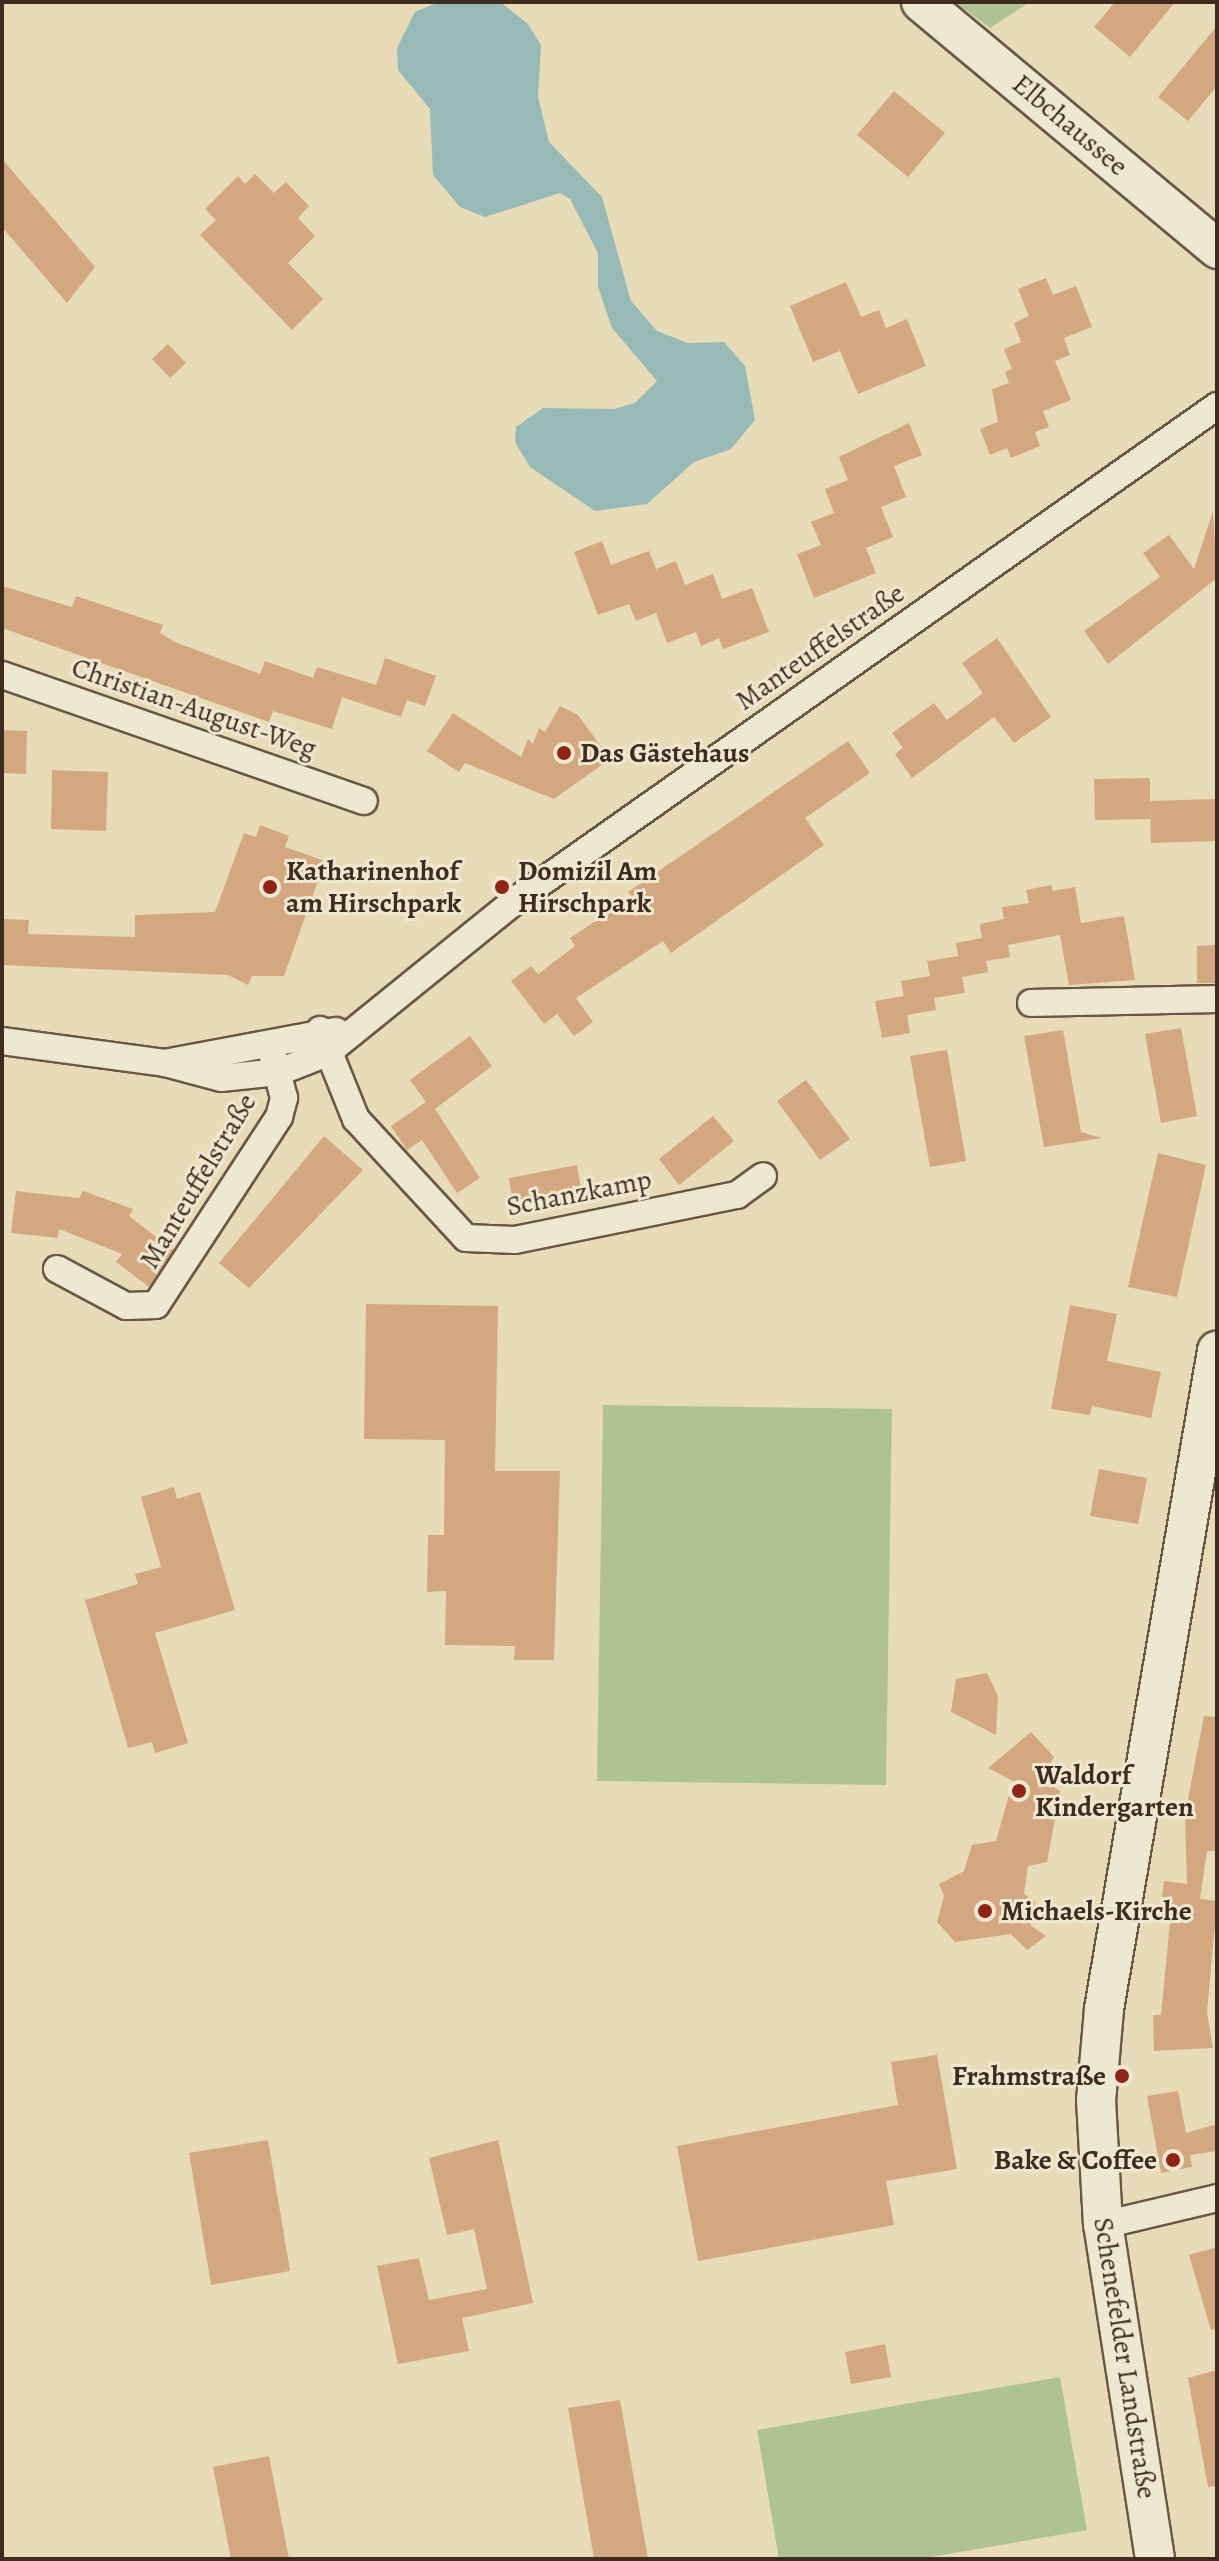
<!DOCTYPE html>
<meta charset="utf-8">
<style>
body{margin:0}
#map{position:relative;width:1219px;height:2561px;overflow:hidden;background:#e7dcb7;font-family:Alegreya,serif}
div>[style]{position:absolute}
[style*='--x']{left:calc(var(--x)*1px);top:calc(var(--y)*1px);width:calc(var(--w)*1px);rotate:calc(var(--a)*1deg)}
.green>*{inset:0;background:#afc293}
.water>*{inset:0;background:#98bab6}
.building>*{inset:0;background:#d3a780}
.roads{filter:drop-shadow(2px 0 #6a5845) drop-shadow(-2px 0 #6a5845) drop-shadow(0 2px #6a5845) drop-shadow(0 -2px #6a5845)}
.minor>*{height:26px;margin:-13px;padding:0 13px;transform-origin:13px;border-radius:13px;background:#efe8d0}
.secondary>*{height:38px;margin:-19px;padding:0 19px;transform-origin:19px;border-radius:19px;background:#efe8d0}
.dots>*{width:22px;height:22px;translate:-50% -50%;box-sizing:border-box;border:4px solid #efe8d0;border-radius:50%}
span{translate:-50% -50%;white-space:nowrap;text-align:center;line-height:1.15;-webkit-text-stroke:6px #efe8d0;paint-order:stroke}
.street-label{font-size:28px;color:#402c1f}
.poi-label{font-size:28px;color:#402c1f;font-weight:700}
.left{translate:0 -50%;text-align:left}
.right{translate:-100% -50%;text-align:right}
.frame{position:absolute;inset:0;border:4px solid #402c1f;pointer-events:none}
</style>
<div id="map">
<div class="green">
<i style="clip-path:polygon(955px 2px,1030px 2px,990px 28px)"></i>
<i style="clip-path:polygon(603px 1405px,892px 1409px,886px 1785px,597px 1781px)"></i>
<i style="clip-path:polygon(1060px 2377px,1087px 2530px,919px 2559px,779px 2559px,757px 2430px)"></i>
</div>
<div class="water">
<i style="clip-path:polygon(439px 2px,500px 2px,528px 24px,541px 45px,538px 97px,549px 142px,602px 197px,631px 301px,657px 331px,688px 343px,724px 342px,745px 366px,755px 420px,731px 449px,694px 462px,647px 504px,595px 511px,530px 467px,515px 442px,516px 427px,543px 408px,614px 409px,635px 403px,657px 381px,612px 328px,598px 287px,598px 253px,570px 199px,560px 193px,485px 217px,460px 207px,433px 175px,430px 109px,398px 70px,397px 48px,415px 12px)"></i>
</div>
<div class="building">
<i style="clip-path:polygon(1115px 2px,1175px 2px,1130px 57px,1094px 27px)"></i>
<i style="clip-path:polygon(1217px 26px,1217px 86px,1188px 121px,1158px 97px)"></i>
<i style="clip-path:polygon(894px 91px,945px 133px,908px 177px,857px 135px)"></i>
<i style="clip-path:polygon(2px 159px,95px 267px,67px 303px,2px 227px)"></i>
<i style="clip-path:polygon(255px 174px,274px 193px,286px 182px,309px 206px,298px 218px,315px 236px,288px 263px,323px 299px,292px 330px,200px 235px,216px 220px,205px 209px,238px 176px,245px 184px)"></i>
<i style="clip-path:polygon(1046px 278px,1053px 295px,1076px 286px,1092px 327px,1064px 338px,1070px 355px,1055px 361px,1071px 400px,1043px 411px,1049px 427px,1035px 432px,1040px 446px,1011px 458px,1007px 448px,990px 455px,980px 429px,998px 422px,992px 389px,1009px 383px,1005px 372px,1012px 369px,1004px 349px,1021px 342px,1014px 323px,1029px 316px,1018px 289px)"></i>
<i style="clip-path:polygon(846px 282px,861px 317px,879px 310px,886px 328px,907px 319px,926px 366px,858px 394px,840px 351px,813px 362px,790px 306px)"></i>
<i style="clip-path:polygon(168px 344px,186px 363px,170px 378px,152px 359px)"></i>
<i style="clip-path:polygon(909px 423px,922px 455px,894px 466px,906px 497px,881px 507px,893px 537px,866px 548px,876px 573px,814px 598px,797px 554px,821px 545px,811px 522px,834px 513px,825px 489px,848px 480px,839px 457px)"></i>
<i style="clip-path:polygon(1213px 511px,1217px 578px,1108px 664px,1084px 631px,1160px 577px,1143px 553px,1169px 535px,1194px 569px)"></i>
<i style="clip-path:polygon(602px 541px,611px 565px,649px 551px,656px 569px,676px 561px,685px 585px,713px 574px,722px 599px,752px 588px,769px 632px,723px 649px,719px 638px,701px 646px,696px 632px,667px 643px,656px 613px,636px 621px,629px 604px,598px 615px,574px 552px)"></i>
<i style="clip-path:polygon(2px 586px,72px 607px,76px 596px,163px 625px,160px 633px,175px 642px,260px 674px,265px 661px,313px 678px,317px 667px,376px 685px,385px 658px,436px 676px,425px 706px,407px 700px,401px 717px,342px 697px,332px 729px,273px 711px,269px 722px,2px 628px)"></i>
<i style="clip-path:polygon(997px 638px,1051px 717px,1014px 743px,994px 717px,912px 778px,895px 754px,903px 748px,892px 733px,934px 703px,947px 720px,983px 693px,962px 663px)"></i>
<i style="clip-path:polygon(560px 706px,578px 715px,610px 759px,554px 799px,465px 763px,459px 772px,427px 751px,453px 713px,521px 757px,528px 739px,533px 744px,539px 728px,545px 732px)"></i>
<i style="clip-path:polygon(2px 730px,27px 731px,26px 774px,2px 773px)"></i>
<i style="clip-path:polygon(848px 741px,870px 773px,805px 818px,824px 845px,671px 953px,663px 941px,576px 998px,593px 1022px,574px 1036px,557px 1014px,544px 1024px,511px 981px,531px 966px,538px 974px,575px 946px,570px 938px,632px 897px,628px 892px)"></i>
<i style="clip-path:polygon(52px 770px,108px 772px,106px 831px,51px 829px)"></i>
<i style="clip-path:polygon(1150px 778px,1150px 819px,1095px 820px,1094px 779px)"></i>
<i style="clip-path:polygon(1217px 799px,1217px 841px,1151px 843px,1150px 801px)"></i>
<i style="clip-path:polygon(260px 825px,289px 836px,285px 847px,325px 861px,284px 976px,252px 976px,248px 985px,228px 975px,2px 965px,2px 919px,29px 920px,28px 934px,135px 937px,135px 915px,215px 912px,244px 833px,256px 837px)"></i>
<i style="clip-path:polygon(1051px 885px,1053px 891px,1075px 887px,1081px 923px,1124px 916px,1135px 980px,1069px 985px,1060px 935px,1008px 945px,1010px 957px,986px 961px,988px 972px,962px 977px,965px 993px,934px 998px,936px 1010px,907px 1015px,901px 981px,930px 976px,927px 961px,958px 956px,956px 943px,982px 938px,980px 924px,1004px 919px,1002px 907px,1029px 903px,1026px 890px)"></i>
<i style="clip-path:polygon(1217px 945px,1217px 983px,1197px 983px,1197px 946px)"></i>
<i style="clip-path:polygon(904px 996px,910px 1033px,882px 1038px,875px 1001px)"></i>
<i style="clip-path:polygon(1181px 1028px,1197px 1116px,1161px 1123px,1145px 1034px)"></i>
<i style="clip-path:polygon(1063px 1030px,1081px 1132px,1102px 1138px,1044px 1147px,1024px 1036px)"></i>
<i style="clip-path:polygon(470px 1036px,492px 1066px,435px 1109px,480px 1178px,457px 1193px,422px 1140px,407px 1150px,391px 1126px,426px 1102px,410px 1080px)"></i>
<i style="clip-path:polygon(947px 1050px,966px 1161px,930px 1167px,910px 1056px)"></i>
<i style="clip-path:polygon(806px 1080px,850px 1139px,820px 1160px,777px 1101px)"></i>
<i style="clip-path:polygon(713px 1116px,734px 1141px,679px 1185px,659px 1159px)"></i>
<i style="clip-path:polygon(324px 1136px,363px 1170px,249px 1288px,219px 1263px)"></i>
<i style="clip-path:polygon(1158px 1153px,1206px 1165px,1177px 1297px,1128px 1287px)"></i>
<i style="clip-path:polygon(577px 1165px,582px 1196px,514px 1209px,509px 1178px)"></i>
<i style="clip-path:polygon(16px 1191px,79px 1198px,83px 1191px,133px 1209px,129px 1216px,173px 1250px,149px 1287px,116px 1262px,122px 1254px,97px 1244px,59px 1229px,58px 1238px,11px 1233px)"></i>
<i style="clip-path:polygon(366px 1304px,498px 1306px,495px 1471px,560px 1471px,554px 1660px,514px 1660px,515px 1646px,445px 1645px,446px 1591px,427px 1592px,428px 1535px,444px 1535px,445px 1440px,364px 1439px)"></i>
<i style="clip-path:polygon(1070px 1305px,1117px 1314px,1107px 1361px,1161px 1372px,1151px 1418px,1092px 1406px,1090px 1415px,1051px 1409px)"></i>
<i style="clip-path:polygon(1099px 1469px,1147px 1478px,1138px 1524px,1090px 1516px)"></i>
<i style="clip-path:polygon(174px 1487px,177px 1499px,200px 1492px,235px 1610px,155px 1633px,188px 1743px,155px 1753px,152px 1742px,128px 1748px,85px 1600px,138px 1584px,135px 1574px,161px 1567px,141px 1497px)"></i>
<i style="clip-path:polygon(987px 1673px,998px 1696px,996px 1735px,951px 1712px,956px 1679px)"></i>
<i style="clip-path:polygon(1204px 1716px,1217px 1717px,1217px 1851px,1207px 1851px,1200px 1899px,1217px 1901px,1207px 2013px,1213px 2048px,1154px 2051px,1153px 2015px,1161px 2015px,1170px 1922px,1159px 1921px,1164px 1881px,1187px 1884px,1185px 1815px)"></i>
<i style="clip-path:polygon(1031px 1732px,1054px 1757px,1041px 1779px,1060px 1791px,1047px 1862px,1028px 1866px,1024px 1894px,1035px 1902px,1030px 1925px,1046px 1936px,1027px 1950px,1011px 1934px,955px 1942px,937px 1922px,944px 1896px,939px 1884px,964px 1871px,972px 1845px,996px 1841px,1013px 1781px,988px 1768px)"></i>
<i style="clip-path:polygon(937px 2055px,957px 2169px,886px 2181px,894px 2225px,698px 2261px,677px 2146px,898px 2105px,891px 2062px)"></i>
<i style="clip-path:polygon(1178px 2091px,1186px 2133px,1217px 2124px,1217px 2151px,1190px 2155px,1192px 2167px,1161px 2173px,1147px 2096px)"></i>
<i style="clip-path:polygon(268px 2140px,290px 2271px,211px 2285px,189px 2153px)"></i>
<i style="clip-path:polygon(498px 2140px,533px 2303px,462px 2318px,469px 2351px,398px 2364px,377px 2266px,419px 2258px,429px 2300px,487px 2289px,474px 2229px,447px 2235px,429px 2158px)"></i>
<i style="clip-path:polygon(1217px 2247px,1217px 2329px,1211px 2330px,1189px 2255px)"></i>
<i style="clip-path:polygon(885px 2344px,891px 2377px,851px 2384px,845px 2352px)"></i>
<i style="clip-path:polygon(1217px 2370px,1217px 2486px,1208px 2487px,1188px 2378px)"></i>
<i style="clip-path:polygon(620px 2400px,648px 2559px,594px 2559px,568px 2408px)"></i>
<i style="clip-path:polygon(269px 2456px,289px 2559px,231px 2559px,213px 2467px)"></i>
</div>
<div class="roads">
<div class="minor">
<i style="--x:2;--y:675;--w:383;--a:19.2"></i>
<i style="--x:1031;--y:1003;--w:186;--a:-1.2"></i>
<i style="--x:320;--y:1030;--w:96;--a:68"></i>
<i style="--x:356;--y:1119;--w:162;--a:47.3"></i>
<i style="--x:466;--y:1238;--w:49;--a:2.3"></i>
<i style="--x:515;--y:1240;--w:227;--a:-11.5"></i>
<i style="--x:737;--y:1195;--w:32;--a:-36"></i>
<i style="--x:2;--y:1041;--w:164;--a:7.7"></i>
<i style="--x:165;--y:1063;--w:58;--a:15"></i>
<i style="--x:221;--y:1078;--w:58;--a:-5.9"></i>
<i style="--x:279;--y:1072;--w:52;--a:-21.6"></i>
<i style="--x:327;--y:1053;--w:238;--a:-39"></i>
<i style="--x:512;--y:903;--w:863;--a:-35.18"></i>
<i style="--x:165;--y:1063;--w:174;--a:-10.6"></i>
<i style="--x:57;--y:1269;--w:78;--a:28.2"></i>
<i style="--x:126;--y:1306;--w:30;--a:-2"></i>
<i style="--x:156;--y:1305;--w:225;--a:-56.8"></i>
<i style="--x:279;--y:1117;--w:20;--a:-75"></i>
<i style="--x:284;--y:1098;--w:55;--a:-104.8"></i>
<i style="--x:1103;--y:2225;--w:117;--a:-13.3"></i>
</div>
<div class="secondary">
<i style="--x:921;--y:2;--w:386;--a:39.8"></i>
<i style="--x:1155;--y:2559;--w:338;--a:-98.8"></i>
<i style="--x:1103;--y:2225;--w:124;--a:-93.2"></i>
<i style="--x:1096;--y:2101;--w:92;--a:-85"></i>
<i style="--x:1104;--y:2009;--w:668;--a:-80.26"></i>
</div>
</div>
<div class="dots">
<i style="left:564px;top:753px;background:#8f2418"></i>
<i style="left:270px;top:887px;background:#8f2418"></i>
<i style="left:502px;top:887px;background:#8f2418"></i>
<i style="left:1019px;top:1791px;background:#8f2418"></i>
<i style="left:985px;top:1911px;background:#8f2418"></i>
<i style="left:1122px;top:2076px;background:#8f2418"></i>
<i style="left:1173px;top:2160px;background:#8f2418"></i>
</div>
<div class="street-label">
<span style="left:1070px;top:125px;rotate:40deg">Elbchaussee</span>
<span style="left:820px;top:647px;rotate:-35deg">Manteuffelstraße</span>
<span style="left:194px;top:708px;rotate:19deg">Christian-August-Weg</span>
<span style="left:198px;top:1181px;rotate:-59deg">Manteuffelstraße</span>
<span style="left:579px;top:1193px;rotate:-11deg">Schanzkamp</span>
<span style="left:1125px;top:2358px;rotate:81deg">Schenefelder Landstraße</span>
</div>
<div class="poi-label">
<span class="left" style="left:580px;top:753px">Das Gästehaus</span>
<span class="left" style="left:286px;top:887px">Katharinenhof<br>am Hirschpark</span>
<span class="left" style="left:518px;top:887px">Domizil Am<br>Hirschpark</span>
<span class="left" style="left:1035px;top:1791px">Waldorf<br>Kindergarten</span>
<span class="left" style="left:1001px;top:1911px">Michaels-Kirche</span>
<span class="right" style="left:1106px;top:2076px">Frahmstraße</span>
<span class="right" style="left:1157px;top:2160px">Bake &amp; Coffee</span>
</div>
<div class="frame"></div>
</div>
